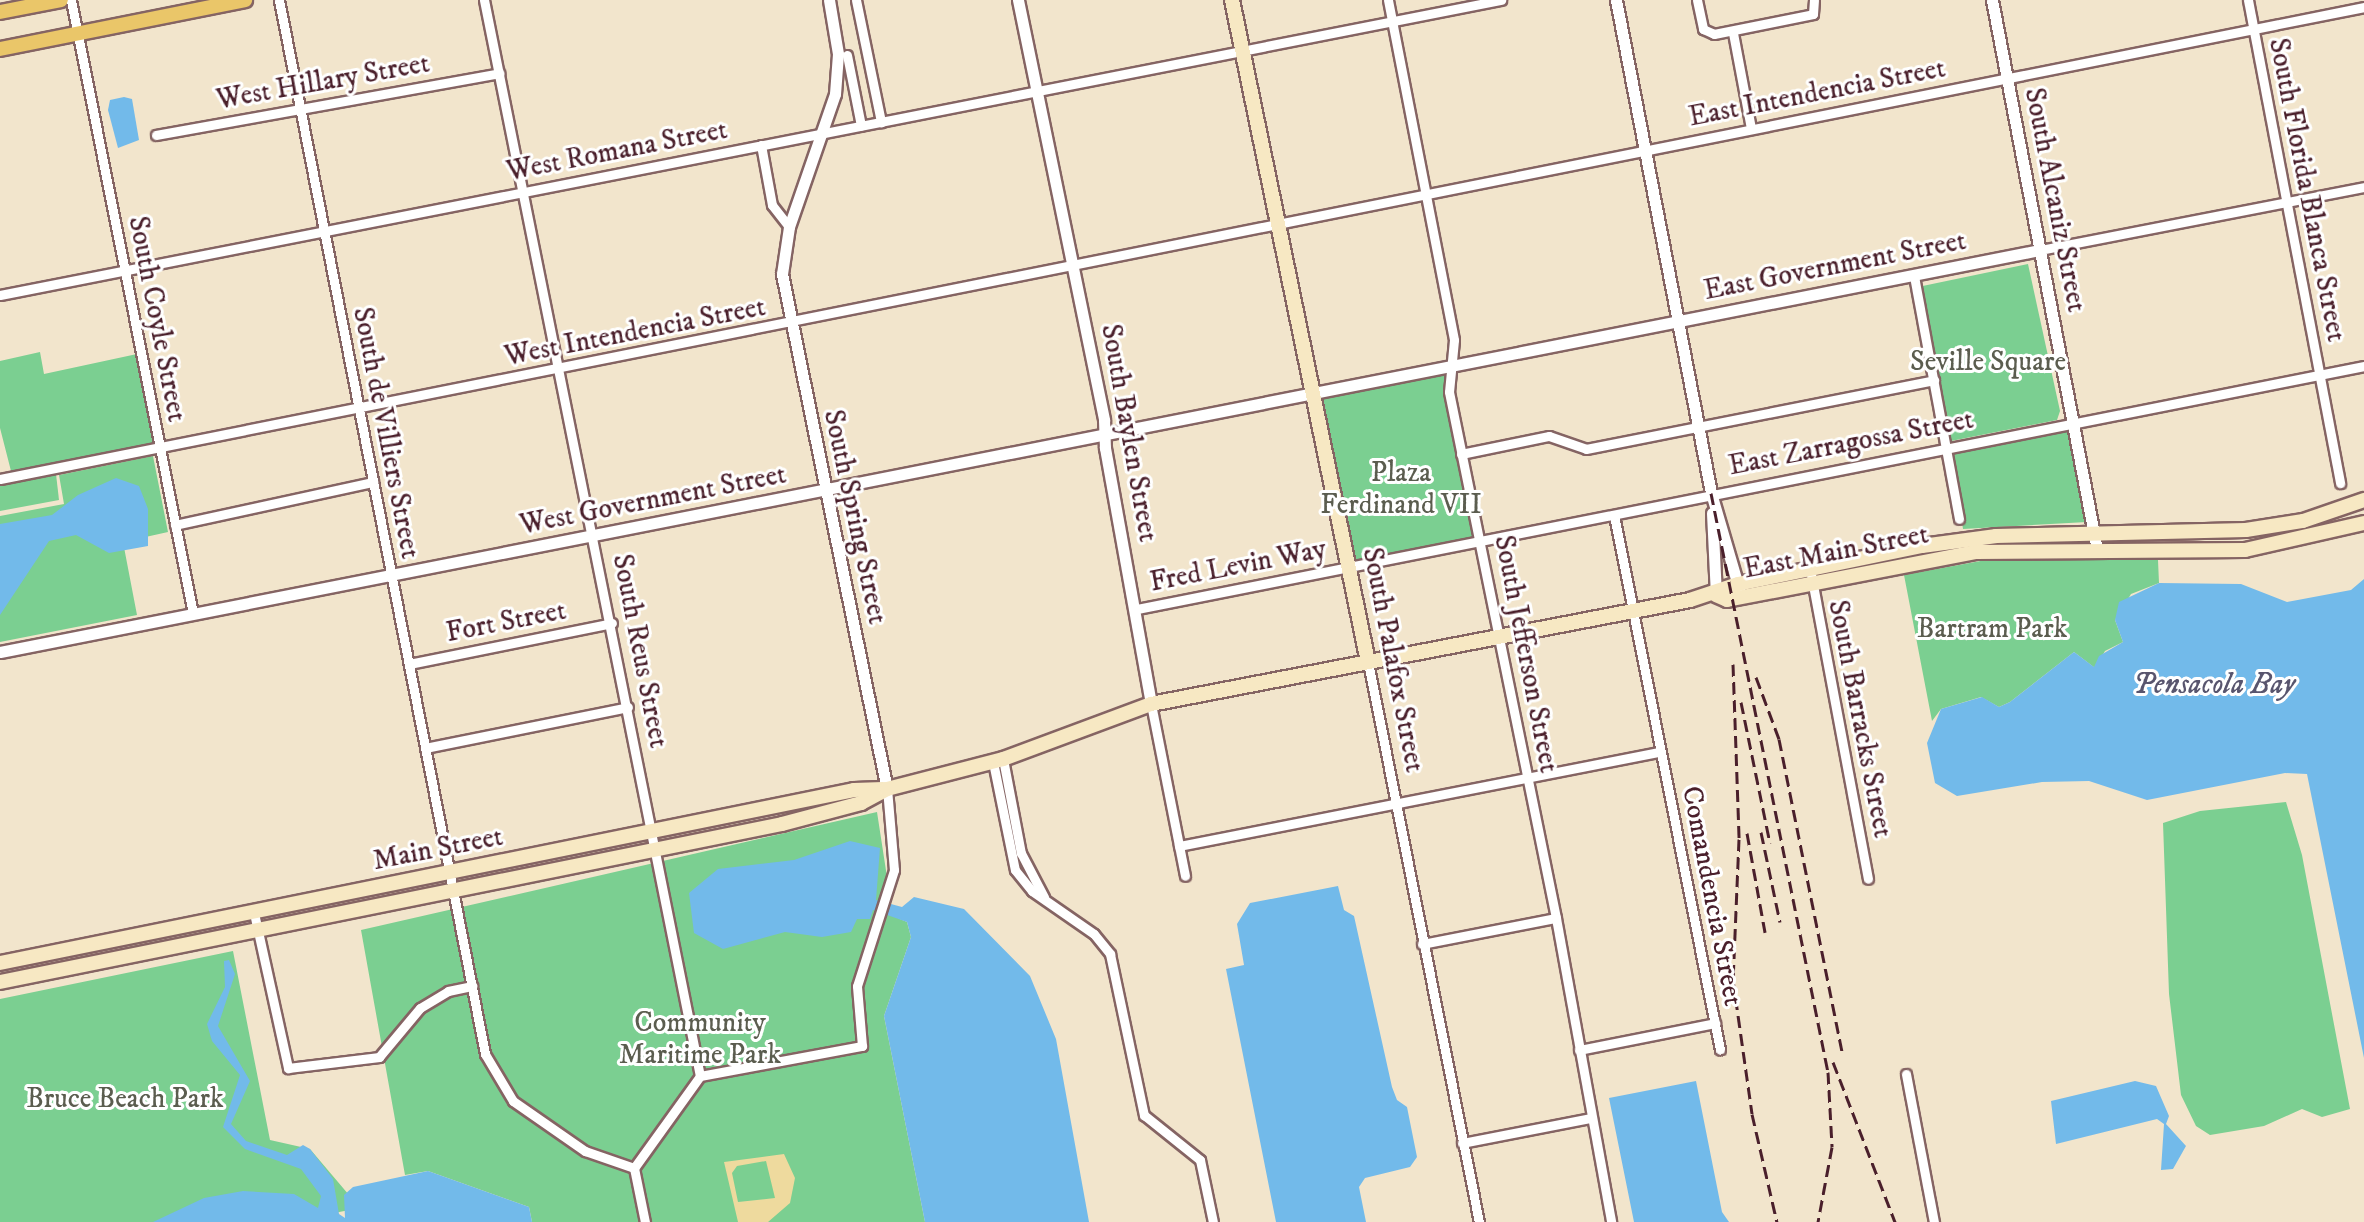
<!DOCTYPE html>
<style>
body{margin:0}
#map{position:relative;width:2364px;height:1222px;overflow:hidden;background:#f2e5cc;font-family:"IM FELL DW Pica",serif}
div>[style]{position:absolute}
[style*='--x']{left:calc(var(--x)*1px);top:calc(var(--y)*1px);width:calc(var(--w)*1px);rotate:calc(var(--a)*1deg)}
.green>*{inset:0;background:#7bcf91}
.sand>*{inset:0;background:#eeda9e}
.water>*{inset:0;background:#72baea}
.roads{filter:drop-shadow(2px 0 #856463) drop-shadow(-2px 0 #856463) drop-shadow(0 2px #856463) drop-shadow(0 -2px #856463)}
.minor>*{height:9px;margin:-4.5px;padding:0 4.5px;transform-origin:4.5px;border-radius:4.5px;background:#fff}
.tertiary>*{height:11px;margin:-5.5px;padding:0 5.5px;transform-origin:5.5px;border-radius:5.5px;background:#fff}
.secondary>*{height:14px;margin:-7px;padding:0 7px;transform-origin:7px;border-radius:7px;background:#f7e8c3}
.primary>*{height:14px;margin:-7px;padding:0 7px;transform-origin:7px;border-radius:7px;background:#eac669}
.rail>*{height:3px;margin-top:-1.5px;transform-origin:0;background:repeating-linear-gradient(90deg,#4a1f2b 0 12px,transparent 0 18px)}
span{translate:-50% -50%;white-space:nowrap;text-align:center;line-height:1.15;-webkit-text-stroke:6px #fff;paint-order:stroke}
.street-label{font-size:28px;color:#4a1f2b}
.park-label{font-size:28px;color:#5b5d4f}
.water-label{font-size:30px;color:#58556e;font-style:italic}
</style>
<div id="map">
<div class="green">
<i style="clip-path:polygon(2028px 264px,2060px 411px,2057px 420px,1951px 441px,1941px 434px,1913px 288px)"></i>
<i style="clip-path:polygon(40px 352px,44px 374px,137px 354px,154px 443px,11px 471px,0 428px,0 361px)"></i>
<i style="clip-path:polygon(1452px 367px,1449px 393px,1481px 541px,1348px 567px,1315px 394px)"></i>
<i style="clip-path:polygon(2069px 428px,2087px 522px,1963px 529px,1952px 452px)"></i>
<i style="clip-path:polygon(153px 456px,168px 532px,123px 542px,137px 615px,0 642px,0 516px,64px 504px,59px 475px)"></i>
<i style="clip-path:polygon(56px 474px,59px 500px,0 511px,0 485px)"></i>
<i style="clip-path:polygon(1986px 560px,2158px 560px,2159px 583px,2131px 594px,2115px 620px,2123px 642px,2105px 651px,2095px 668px,2074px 652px,2010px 702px,1999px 707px,1981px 697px,1941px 709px,1932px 721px,1904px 575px)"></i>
<i style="clip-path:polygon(2286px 802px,2302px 855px,2350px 1109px,2322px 1117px,2302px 1109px,2264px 1126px,2210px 1135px,2196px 1126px,2181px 1095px,2169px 994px,2163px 823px,2200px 811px)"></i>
<i style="clip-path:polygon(877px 812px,893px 916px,907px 922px,911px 937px,884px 1016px,925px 1222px,532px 1222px,529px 1207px,428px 1171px,405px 1175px,361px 930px)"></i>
<i style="clip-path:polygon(233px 951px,270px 1140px,310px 1149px,360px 1208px,287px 1222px,0 1222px,0 999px)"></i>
</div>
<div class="sand">
<i style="clip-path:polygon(evenodd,784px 1154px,795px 1178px,790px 1203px,768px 1222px,738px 1222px,724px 1162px,784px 1154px,766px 1161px,775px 1198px,738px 1202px,732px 1173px,737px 1166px,766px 1161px)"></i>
</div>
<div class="water">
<i style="clip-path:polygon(124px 97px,132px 99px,139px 140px,118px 148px,108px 110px,110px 100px)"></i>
<i style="clip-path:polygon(116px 478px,139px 486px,148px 509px,148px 546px,109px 553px,76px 535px,49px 541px,0 615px,0 524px,52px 515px,78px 495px)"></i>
<i style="clip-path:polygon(2364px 579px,2364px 1058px,2307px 774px,2285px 773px,2147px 800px,2089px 781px,2042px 782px,1957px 796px,1935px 783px,1927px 743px,1941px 709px,1982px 697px,1999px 707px,2010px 702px,2074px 652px,2094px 667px,2099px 656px,2123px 642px,2115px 620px,2119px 602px,2159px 583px,2241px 584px,2287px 602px,2351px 590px)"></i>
<i style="clip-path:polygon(850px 841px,880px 848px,876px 900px,902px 907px,914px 897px,964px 909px,1030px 976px,1056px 1039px,1089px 1222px,925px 1222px,884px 1016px,911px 937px,907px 922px,873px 910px,870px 919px,857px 919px,851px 932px,822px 937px,785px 932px,723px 949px,694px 933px,689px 893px,718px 869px,794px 860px)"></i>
<i style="clip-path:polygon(1338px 886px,1344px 910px,1354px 916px,1392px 1087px,1397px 1100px,1407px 1107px,1417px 1157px,1410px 1167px,1365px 1178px,1359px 1187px,1366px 1222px,1276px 1222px,1226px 969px,1244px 965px,1237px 924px,1250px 903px)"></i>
<i style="clip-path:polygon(229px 960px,235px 974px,218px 1026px,250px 1081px,231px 1124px,246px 1141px,287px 1155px,303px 1145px,310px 1149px,333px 1179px,339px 1214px,345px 1218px,344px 1195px,353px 1187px,428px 1171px,529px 1207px,532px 1222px,153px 1222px,204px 1198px,243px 1191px,294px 1194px,318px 1208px,321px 1196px,301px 1169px,245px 1149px,223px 1127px,240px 1075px,212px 1041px,207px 1024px,225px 987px,224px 961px)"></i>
<i style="clip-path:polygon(1696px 1081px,1722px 1212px,1729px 1222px,1634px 1222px,1609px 1098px)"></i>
<i style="clip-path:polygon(2135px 1081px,2156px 1086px,2169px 1116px,2166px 1124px,2186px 1146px,2173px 1169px,2161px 1170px,2164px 1124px,2157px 1119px,2056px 1144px,2051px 1101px)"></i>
</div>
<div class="roads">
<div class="minor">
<i style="--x:71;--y:0;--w:626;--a:78.76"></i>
<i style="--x:279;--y:0;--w:1074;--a:78.94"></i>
<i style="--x:485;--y:1054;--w:55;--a:59.2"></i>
<i style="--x:513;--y:1101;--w:88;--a:34.8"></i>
<i style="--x:585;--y:1151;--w:52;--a:19.1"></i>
<i style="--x:484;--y:0;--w:1097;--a:78.65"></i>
<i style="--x:856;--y:0;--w:125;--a:78.4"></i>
<i style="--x:1388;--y:0;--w:346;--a:79"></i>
<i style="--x:1454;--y:340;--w:52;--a:95.5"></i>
<i style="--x:1449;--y:392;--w:537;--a:78.5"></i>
<i style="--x:1556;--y:918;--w:309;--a:79.7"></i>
<i style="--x:1697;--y:0;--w:30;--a:78"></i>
<i style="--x:1703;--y:29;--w:12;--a:24"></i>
<i style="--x:1714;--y:34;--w:101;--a:-11.4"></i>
<i style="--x:1813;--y:14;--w:14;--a:-86"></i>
<i style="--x:2248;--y:0;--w:492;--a:79.2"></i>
<i style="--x:1733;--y:33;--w:97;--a:79.3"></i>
<i style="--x:847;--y:55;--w:72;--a:78.8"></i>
<i style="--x:156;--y:135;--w:349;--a:-10.2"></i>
<i style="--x:761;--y:145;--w:61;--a:79.6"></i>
<i style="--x:772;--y:205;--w:28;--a:52"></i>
<i style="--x:2040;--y:250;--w:330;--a:-11"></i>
<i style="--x:1914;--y:276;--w:247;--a:79.5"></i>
<i style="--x:0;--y:295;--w:1530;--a:-11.12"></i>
<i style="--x:1461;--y:454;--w:90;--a:-11.6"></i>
<i style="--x:1549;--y:436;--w:39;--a:19"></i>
<i style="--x:1586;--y:449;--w:355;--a:-11.2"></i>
<i style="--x:0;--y:479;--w:2411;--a:-11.29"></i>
<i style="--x:1614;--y:515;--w:545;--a:78.79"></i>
<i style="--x:175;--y:525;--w:203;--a:-12.3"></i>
<i style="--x:1810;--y:569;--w:315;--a:79.4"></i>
<i style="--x:1137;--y:609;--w:1251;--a:-11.2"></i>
<i style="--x:1368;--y:662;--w:571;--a:78.79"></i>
<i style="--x:409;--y:664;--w:207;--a:-11.4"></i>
<i style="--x:1151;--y:704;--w:175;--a:78.8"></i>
<i style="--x:425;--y:748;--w:207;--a:-11.4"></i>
<i style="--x:1003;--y:759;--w:96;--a:79.2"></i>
<i style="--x:1021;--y:853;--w:50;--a:62.4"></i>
<i style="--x:993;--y:762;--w:110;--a:78.5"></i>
<i style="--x:1015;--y:870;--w:27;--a:51"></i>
<i style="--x:1032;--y:891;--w:75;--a:34.7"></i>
<i style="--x:1094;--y:934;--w:26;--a:51"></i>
<i style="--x:1110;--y:954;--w:165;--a:78.1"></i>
<i style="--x:1144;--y:1115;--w:72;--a:38.8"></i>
<i style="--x:1200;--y:1160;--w:63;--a:78.2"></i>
<i style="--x:1179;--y:846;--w:490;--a:-11.1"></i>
<i style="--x:254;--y:913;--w:159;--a:77.6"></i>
<i style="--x:288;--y:1068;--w:92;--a:-6.9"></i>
<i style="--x:379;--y:1057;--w:64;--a:-50.1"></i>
<i style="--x:420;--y:1008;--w:33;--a:-31"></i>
<i style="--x:448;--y:991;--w:25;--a:-12"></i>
<i style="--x:1422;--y:944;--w:136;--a:-11"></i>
<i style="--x:1579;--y:1050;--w:139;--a:-11.2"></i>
<i style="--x:1906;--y:1074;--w:151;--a:79.3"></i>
<i style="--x:1462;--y:1143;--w:131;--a:-11"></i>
<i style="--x:634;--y:1168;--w:113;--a:-54.3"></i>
<i style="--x:700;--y:1076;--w:165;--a:-10.5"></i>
<i style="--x:862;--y:1046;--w:60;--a:-94.8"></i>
<i style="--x:857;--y:986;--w:122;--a:-72.3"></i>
<i style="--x:894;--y:870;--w:81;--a:-94.9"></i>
<i style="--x:634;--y:1168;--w:55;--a:78.5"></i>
</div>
<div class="tertiary">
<i style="--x:829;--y:0;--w:55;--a:80.5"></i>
<i style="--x:838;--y:54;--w:40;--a:94.3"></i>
<i style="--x:835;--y:94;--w:141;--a:109.1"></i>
<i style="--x:789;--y:227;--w:48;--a:98.5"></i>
<i style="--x:782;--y:274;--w:526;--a:78.48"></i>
<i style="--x:1018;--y:0;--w:429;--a:78.4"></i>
<i style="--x:1104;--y:420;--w:28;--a:88"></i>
<i style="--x:1105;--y:448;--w:260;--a:79.8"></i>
<i style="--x:1616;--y:0;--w:502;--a:79.09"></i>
<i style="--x:1711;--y:493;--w:103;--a:73.7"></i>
<i style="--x:1992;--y:0;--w:560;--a:79.19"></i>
<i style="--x:1712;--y:513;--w:82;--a:87.2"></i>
<i style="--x:0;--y:652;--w:2079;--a:-11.15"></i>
</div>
<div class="secondary">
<i style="--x:1232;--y:0;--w:676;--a:78.39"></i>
<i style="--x:1716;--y:595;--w:12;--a:24"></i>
<i style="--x:1727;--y:600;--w:254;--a:-10.9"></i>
<i style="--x:1976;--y:552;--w:269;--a:-0.4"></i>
<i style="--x:2245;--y:550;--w:122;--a:-12.8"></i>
<i style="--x:0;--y:963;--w:871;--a:-11.45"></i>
<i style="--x:854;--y:790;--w:29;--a:-2"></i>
<i style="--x:0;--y:982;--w:798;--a:-11.42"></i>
<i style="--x:782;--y:824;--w:82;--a:-14.9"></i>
<i style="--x:861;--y:803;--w:30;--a:-28"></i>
<i style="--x:887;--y:789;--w:120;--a:-14.5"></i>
<i style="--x:1003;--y:759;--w:158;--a:-20.4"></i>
<i style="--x:1151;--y:704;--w:549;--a:-10.92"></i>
<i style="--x:1690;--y:600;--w:51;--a:-18.4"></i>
<i style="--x:1738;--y:584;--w:188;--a:-11.7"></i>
<i style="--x:1922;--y:546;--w:75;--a:-7.7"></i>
<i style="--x:1996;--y:536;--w:250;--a:-1.4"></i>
<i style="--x:2246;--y:530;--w:58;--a:-9"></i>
<i style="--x:2303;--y:521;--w:65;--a:-19"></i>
</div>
<div class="primary">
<i style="--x:0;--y:12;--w:62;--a:-11.1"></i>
<i style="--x:0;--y:49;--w:250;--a:-11.3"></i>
</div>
</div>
<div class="rail">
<i style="--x:1711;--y:493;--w:591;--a:78.58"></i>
<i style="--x:1828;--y:1072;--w:75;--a:86.9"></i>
<i style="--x:1832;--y:1147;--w:76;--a:100.6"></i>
<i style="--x:1733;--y:664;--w:175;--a:88"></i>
<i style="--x:1739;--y:839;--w:141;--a:92.4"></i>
<i style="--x:1733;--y:980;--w:135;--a:81.9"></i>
<i style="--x:1752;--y:1114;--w:111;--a:77"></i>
<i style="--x:1756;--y:677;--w:66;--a:69.6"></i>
<i style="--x:1779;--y:739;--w:318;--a:78.6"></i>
<i style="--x:1741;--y:702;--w:144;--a:78.4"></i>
<i style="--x:1761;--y:832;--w:92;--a:78.1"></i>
<i style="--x:1747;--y:833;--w:101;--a:79.7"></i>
<i style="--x:1833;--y:1062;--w:172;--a:68.8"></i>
</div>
<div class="street-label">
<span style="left:323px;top:82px;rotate:-10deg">West Hillary Street</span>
<span style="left:1817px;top:93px;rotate:-11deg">East Intendencia Street</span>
<span style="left:617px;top:151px;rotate:-11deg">West Romana Street</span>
<span style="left:2307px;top:190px;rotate:79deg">South Florida Blanca Street</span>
<span style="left:2055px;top:200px;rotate:79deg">South Alcaniz Street</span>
<span style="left:1835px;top:266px;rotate:-11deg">East Government Street</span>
<span style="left:157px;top:319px;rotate:79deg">South Coyle Street</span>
<span style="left:635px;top:332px;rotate:-11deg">West Intendencia Street</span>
<span style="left:386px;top:433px;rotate:79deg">South de Villiers Street</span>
<span style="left:1129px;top:433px;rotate:80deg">South Baylen Street</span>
<span style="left:1851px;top:443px;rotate:-11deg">East Zarragossa Street</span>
<span style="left:653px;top:500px;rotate:-11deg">West Government Street</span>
<span style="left:855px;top:517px;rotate:78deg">South Spring Street</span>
<span style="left:1836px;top:552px;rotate:-11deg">East Main Street</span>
<span style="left:1238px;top:566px;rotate:-11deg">Fred Levin Way</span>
<span style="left:506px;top:622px;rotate:-11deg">Fort Street</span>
<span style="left:640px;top:651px;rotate:79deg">South Reus Street</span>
<span style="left:1526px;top:654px;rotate:79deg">South Jefferson Street</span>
<span style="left:1393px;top:660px;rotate:79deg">South Palafox Street</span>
<span style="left:1860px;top:719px;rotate:79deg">South Barracks Street</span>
<span style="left:438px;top:849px;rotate:-11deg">Main Street</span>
<span style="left:1712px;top:896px;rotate:79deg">Comandencia Street</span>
</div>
<div class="park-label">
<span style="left:1988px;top:362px">Seville Square</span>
<span style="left:1401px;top:489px">Plaza<br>Ferdinand VII</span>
<span style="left:1992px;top:629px">Bartram Park</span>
<span style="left:700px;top:1039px">Community<br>Maritime Park</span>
<span style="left:125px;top:1099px">Bruce Beach Park</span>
</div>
<div class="water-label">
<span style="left:2214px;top:685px">Pensacola Bay</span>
</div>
</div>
